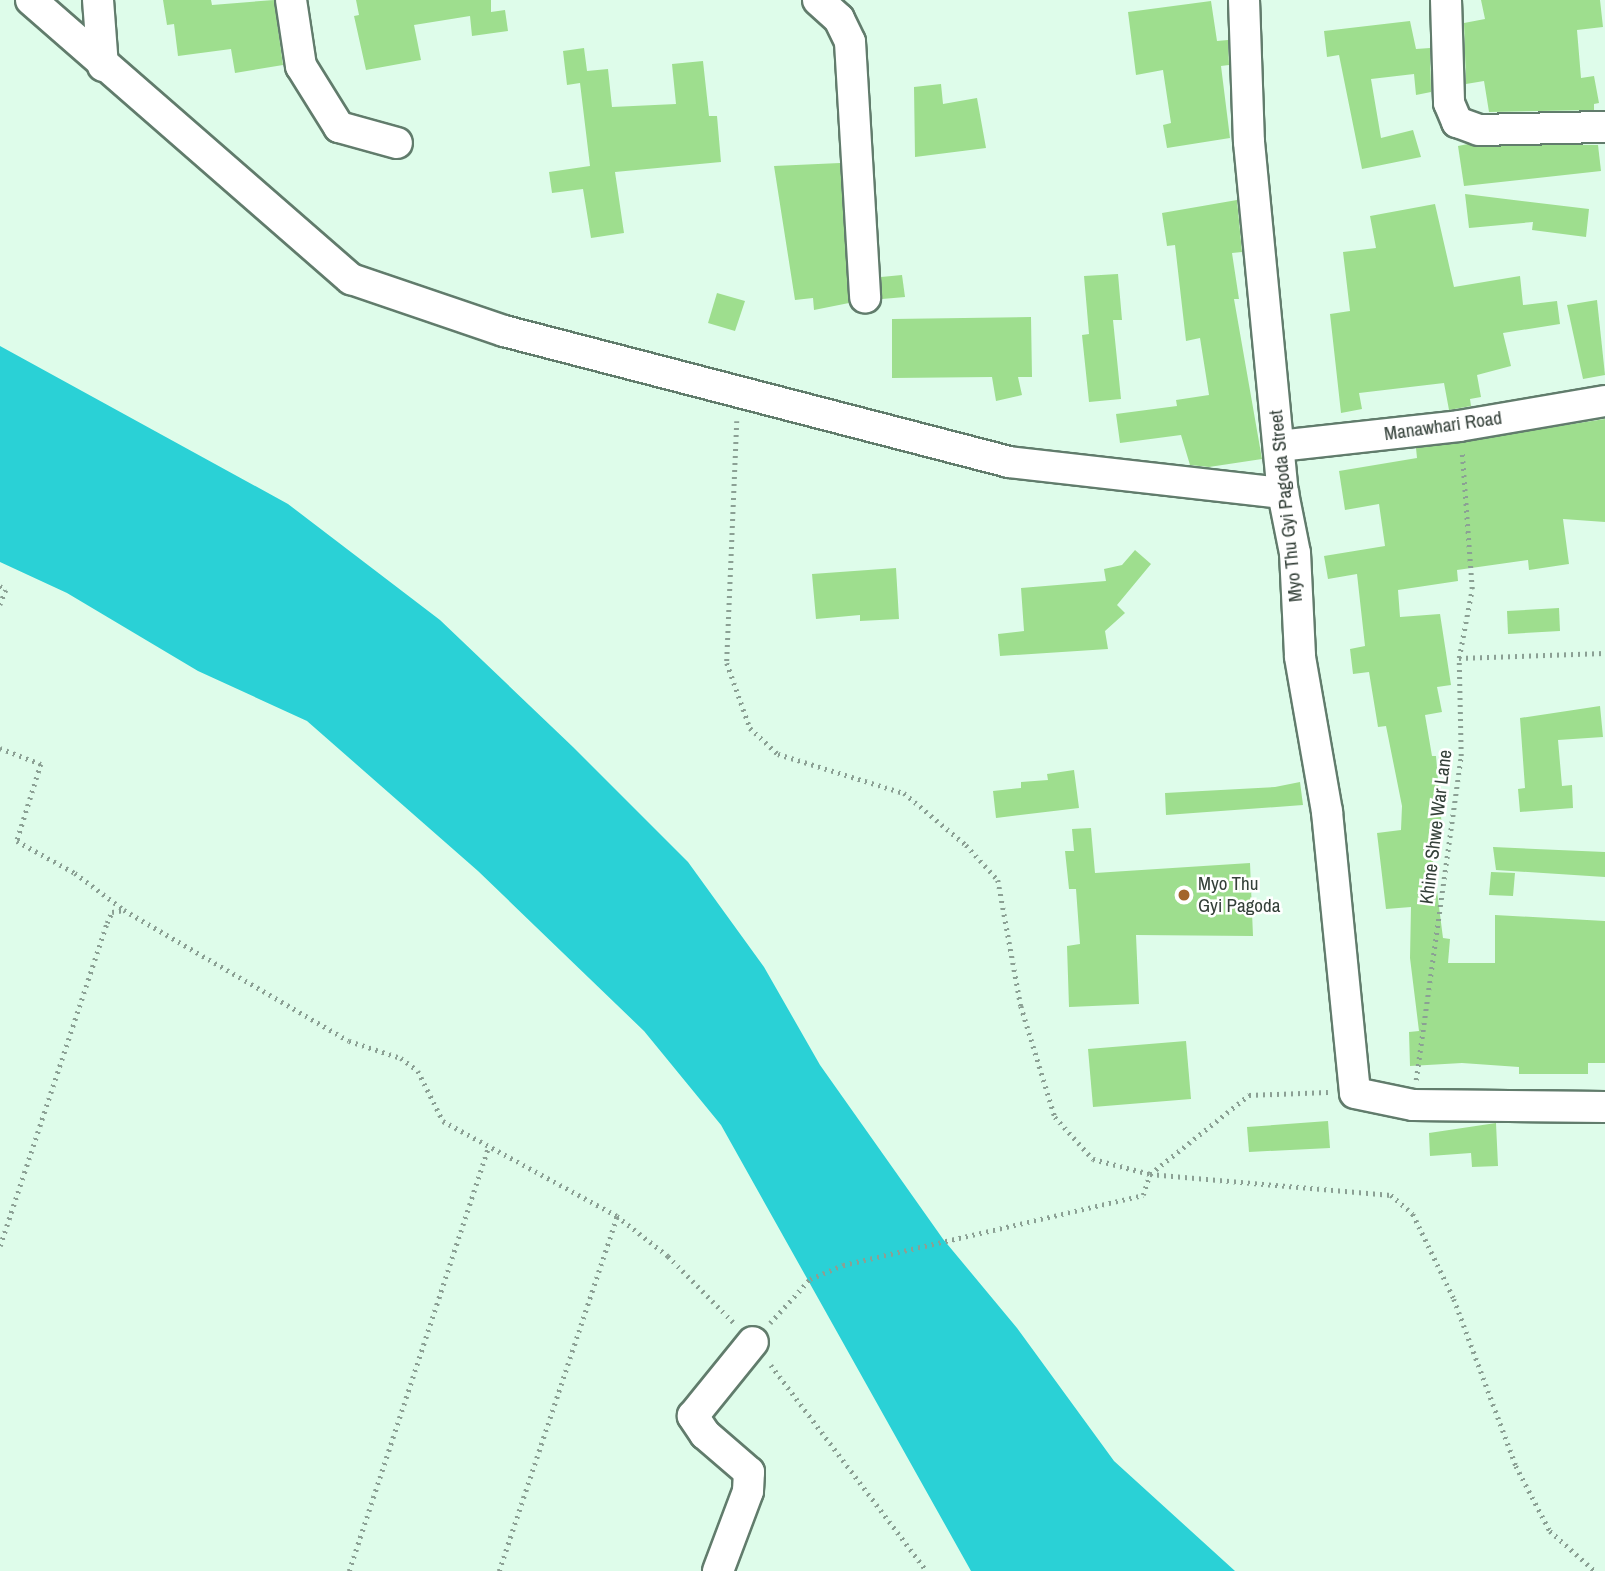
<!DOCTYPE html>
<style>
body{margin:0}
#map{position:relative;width:1605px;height:1571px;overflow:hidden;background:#defcea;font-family:"Archivo Narrow",sans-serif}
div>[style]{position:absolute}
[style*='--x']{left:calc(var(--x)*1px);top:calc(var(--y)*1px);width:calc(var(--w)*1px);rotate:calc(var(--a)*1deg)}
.water>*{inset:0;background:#2ad1d6}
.building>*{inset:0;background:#9ede8e}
.path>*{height:4.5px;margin-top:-2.25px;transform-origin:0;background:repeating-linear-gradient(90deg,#8ba094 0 2px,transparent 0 7px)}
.roads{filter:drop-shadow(2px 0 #617c6c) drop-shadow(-2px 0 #617c6c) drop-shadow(0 2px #617c6c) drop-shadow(0 -2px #617c6c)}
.street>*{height:30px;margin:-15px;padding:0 15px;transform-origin:15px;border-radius:15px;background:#fff}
.dots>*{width:19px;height:19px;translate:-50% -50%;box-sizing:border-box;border:4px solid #fff;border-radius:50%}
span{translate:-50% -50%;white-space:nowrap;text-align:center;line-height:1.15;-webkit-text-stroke:5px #fff;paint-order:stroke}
.street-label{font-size:19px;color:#344039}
.poi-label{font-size:19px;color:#344039}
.left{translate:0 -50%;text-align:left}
</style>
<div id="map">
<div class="water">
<i style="clip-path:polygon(0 346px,288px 504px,440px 620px,573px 747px,688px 862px,764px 967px,820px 1065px,943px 1239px,1017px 1328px,1114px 1461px,1235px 1571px,971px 1571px,721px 1125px,644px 1031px,478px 871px,307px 721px,198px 671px,67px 593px,0 562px)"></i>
</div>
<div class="building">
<i style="clip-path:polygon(163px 0,211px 0,212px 5px,274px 0,283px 65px,235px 73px,231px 49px,178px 56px,174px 24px,167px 25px)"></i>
<i style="clip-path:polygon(356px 0,491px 0,491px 12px,505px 10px,508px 31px,472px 36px,470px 16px,414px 25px,421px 60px,366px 70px,354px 16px,359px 15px)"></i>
<i style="clip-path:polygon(1481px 0,1600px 0,1603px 27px,1577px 30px,1581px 78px,1594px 76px,1599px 103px,1594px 104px,1594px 110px,1489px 112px,1484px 81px,1466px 84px,1464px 23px,1485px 19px)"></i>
<i style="clip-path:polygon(1211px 1px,1217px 41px,1228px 40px,1229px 65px,1221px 66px,1230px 138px,1167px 148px,1163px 125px,1171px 123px,1163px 70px,1136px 75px,1128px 12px)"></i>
<i style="clip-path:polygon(1410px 21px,1416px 49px,1430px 48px,1431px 92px,1416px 95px,1414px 74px,1371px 79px,1381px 138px,1413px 130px,1421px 157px,1362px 169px,1339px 55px,1327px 57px,1324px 31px)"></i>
<i style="clip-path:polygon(584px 48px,587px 71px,608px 69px,612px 107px,676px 104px,672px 64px,703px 61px,709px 116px,717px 116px,721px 162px,615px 172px,624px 233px,591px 238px,583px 189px,552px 193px,549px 172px,590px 166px,580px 83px,567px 85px,563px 51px)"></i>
<i style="clip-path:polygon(941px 84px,943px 104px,977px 98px,986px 148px,915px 157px,914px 87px)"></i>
<i style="clip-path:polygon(1468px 144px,1598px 145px,1601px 171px,1464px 186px,1458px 146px)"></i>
<i style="clip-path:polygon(840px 163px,849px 303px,814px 310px,813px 298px,795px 300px,774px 166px)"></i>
<i style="clip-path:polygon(1465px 194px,1589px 209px,1586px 237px,1532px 230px,1533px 222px,1469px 228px)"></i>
<i style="clip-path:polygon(1237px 200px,1242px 252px,1232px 253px,1239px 299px,1234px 299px,1262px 459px,1209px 467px,1190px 465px,1181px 435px,1120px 443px,1116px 414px,1177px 406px,1176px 400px,1209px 395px,1200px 338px,1186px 341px,1175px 245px,1167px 246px,1162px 213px)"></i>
<i style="clip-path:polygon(1435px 204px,1454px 287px,1520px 276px,1523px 305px,1557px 301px,1560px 324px,1503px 333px,1511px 366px,1477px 375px,1481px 397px,1470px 399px,1471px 406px,1449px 410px,1444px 383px,1359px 393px,1362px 409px,1341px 413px,1330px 314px,1350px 311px,1343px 252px,1376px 248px,1370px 216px)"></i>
<i style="clip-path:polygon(1118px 274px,1122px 320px,1113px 320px,1121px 399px,1089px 402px,1082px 335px,1089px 334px,1084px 276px)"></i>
<i style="clip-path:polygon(902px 275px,905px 297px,882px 299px,881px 277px)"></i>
<i style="clip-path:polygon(717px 293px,745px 301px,735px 331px,708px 323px)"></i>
<i style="clip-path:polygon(1597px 300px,1605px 375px,1583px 379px,1567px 305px)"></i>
<i style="clip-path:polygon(1031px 317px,1032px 377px,1018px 377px,1022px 395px,996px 401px,992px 377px,892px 378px,892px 319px)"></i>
<i style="clip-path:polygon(1605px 419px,1605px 522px,1563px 519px,1569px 564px,1529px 570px,1528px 560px,1457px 570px,1458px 581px,1398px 590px,1400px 617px,1440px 614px,1451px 685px,1437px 687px,1442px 712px,1425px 715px,1432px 756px,1436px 756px,1442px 828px,1429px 829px,1443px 938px,1450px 939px,1448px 963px,1495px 963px,1495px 915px,1605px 921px,1605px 1063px,1588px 1063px,1588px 1074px,1519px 1074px,1519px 1067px,1462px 1063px,1410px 1066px,1409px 1032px,1419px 1031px,1410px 958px,1411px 907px,1386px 909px,1377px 833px,1401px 830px,1402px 806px,1386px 726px,1378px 727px,1369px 672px,1353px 674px,1350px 649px,1365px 646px,1357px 574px,1328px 579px,1324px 556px,1385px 546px,1379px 504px,1345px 510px,1339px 471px,1417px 458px,1416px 448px)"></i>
<i style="clip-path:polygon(1135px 550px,1151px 564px,1117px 605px,1125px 613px,1105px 631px,1108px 649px,1000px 656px,998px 634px,1024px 631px,1021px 588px,1106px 581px,1104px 569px,1122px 565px)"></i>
<i style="clip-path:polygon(896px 568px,899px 619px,860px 621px,860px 615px,816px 619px,812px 574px)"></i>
<i style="clip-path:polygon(1559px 608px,1560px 631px,1508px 634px,1507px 611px)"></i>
<i style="clip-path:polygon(1600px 706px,1603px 737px,1558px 740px,1562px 786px,1572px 785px,1573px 808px,1520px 812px,1518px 789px,1525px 788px,1520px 718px)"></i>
<i style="clip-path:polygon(1074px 770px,1079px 808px,996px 818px,993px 791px,1021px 788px,1021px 782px,1048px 780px,1047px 774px)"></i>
<i style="clip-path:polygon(1300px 782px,1303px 805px,1166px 815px,1165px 793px,1275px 787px)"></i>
<i style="clip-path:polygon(1091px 828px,1095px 873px,1250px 863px,1253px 936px,1136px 935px,1139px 1004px,1069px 1007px,1067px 946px,1080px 944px,1076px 889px,1069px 889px,1065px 851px,1074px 851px,1072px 829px)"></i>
<i style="clip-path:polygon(1493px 847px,1605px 852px,1605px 877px,1496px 870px)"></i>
<i style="clip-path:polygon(1491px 872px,1515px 873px,1513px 896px,1489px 895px)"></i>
<i style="clip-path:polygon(1186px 1041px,1191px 1099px,1093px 1107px,1088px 1049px)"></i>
<i style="clip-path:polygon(1328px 1121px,1330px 1148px,1249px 1152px,1247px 1127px)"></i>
<i style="clip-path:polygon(1496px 1123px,1498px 1166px,1472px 1167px,1471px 1153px,1430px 1156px,1429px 1133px)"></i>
</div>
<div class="path">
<i style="--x:737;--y:421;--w:242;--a:92.4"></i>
<i style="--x:727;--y:663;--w:69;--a:70.5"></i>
<i style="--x:750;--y:728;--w:38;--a:43"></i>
<i style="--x:778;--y:754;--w:132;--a:17.2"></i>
<i style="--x:904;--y:793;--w:81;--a:40"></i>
<i style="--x:966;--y:845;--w:47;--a:47.6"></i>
<i style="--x:998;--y:880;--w:128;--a:79.7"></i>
<i style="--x:1021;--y:1006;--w:116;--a:73"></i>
<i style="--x:1055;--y:1117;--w:57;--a:47.9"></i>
<i style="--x:1093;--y:1159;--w:59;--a:14.7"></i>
<i style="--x:1150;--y:1174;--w:242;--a:5"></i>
<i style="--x:1391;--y:1195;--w:29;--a:41"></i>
<i style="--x:1413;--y:1214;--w:94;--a:64.2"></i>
<i style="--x:1454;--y:1299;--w:178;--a:69.6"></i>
<i style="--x:1516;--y:1466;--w:73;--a:62.4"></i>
<i style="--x:1550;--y:1531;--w:60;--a:41.6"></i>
<i style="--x:0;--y:586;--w:7;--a:34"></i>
<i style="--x:6;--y:590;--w:16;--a:112"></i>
<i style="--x:1459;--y:658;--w:146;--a:-2"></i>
<i style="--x:0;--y:748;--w:44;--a:21.3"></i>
<i style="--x:41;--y:764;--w:81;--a:107.3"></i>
<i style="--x:17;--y:841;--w:66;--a:28.9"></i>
<i style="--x:75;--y:873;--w:60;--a:36.9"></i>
<i style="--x:1416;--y:1080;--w:327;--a:-82.1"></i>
<i style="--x:1461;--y:756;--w:98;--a:-91.2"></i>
<i style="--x:1459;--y:658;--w:70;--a:-79.3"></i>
<i style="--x:1472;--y:589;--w:136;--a:-94.2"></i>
<i style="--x:0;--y:1246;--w:340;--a:-71.7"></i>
<i style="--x:107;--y:923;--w:12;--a:-66"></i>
<i style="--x:112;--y:912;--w:12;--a:-9"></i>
<i style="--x:124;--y:910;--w:260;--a:30.2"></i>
<i style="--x:349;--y:1041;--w:55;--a:18.1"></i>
<i style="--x:401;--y:1058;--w:21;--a:37"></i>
<i style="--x:418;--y:1071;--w:56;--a:63.4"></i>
<i style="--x:443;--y:1121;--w:198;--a:28.6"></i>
<i style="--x:617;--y:1216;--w:65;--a:38.1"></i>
<i style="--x:668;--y:1256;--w:95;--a:45.4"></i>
<i style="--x:770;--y:1323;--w:59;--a:-47.7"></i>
<i style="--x:810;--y:1279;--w:36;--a:-23"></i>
<i style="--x:843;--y:1265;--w:308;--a:-13.1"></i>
<i style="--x:1143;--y:1195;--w:22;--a:-72"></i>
<i style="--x:1150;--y:1174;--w:127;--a:-38.6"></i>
<i style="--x:1249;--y:1095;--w:79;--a:-2.2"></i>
<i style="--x:771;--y:1365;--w:258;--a:52.9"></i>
<i style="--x:349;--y:1571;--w:445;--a:-71.8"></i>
<i style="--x:499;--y:1571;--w:374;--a:-71.6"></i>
</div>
<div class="roads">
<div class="street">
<i style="--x:31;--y:0;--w:425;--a:41.1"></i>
<i style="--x:351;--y:279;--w:162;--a:18.8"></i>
<i style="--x:504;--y:331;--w:522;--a:14.54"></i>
<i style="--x:1009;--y:462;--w:276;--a:6.5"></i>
<i style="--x:98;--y:0;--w:66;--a:85.7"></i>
<i style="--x:291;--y:0;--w:67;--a:81.4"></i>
<i style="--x:301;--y:66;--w:72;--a:58.1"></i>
<i style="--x:339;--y:127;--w:60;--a:15.4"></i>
<i style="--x:818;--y:0;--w:28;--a:42"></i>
<i style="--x:839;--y:19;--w:25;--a:64"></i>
<i style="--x:850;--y:42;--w:256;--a:86.6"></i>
<i style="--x:1244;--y:0;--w:142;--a:88"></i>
<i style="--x:1249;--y:142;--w:353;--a:84.5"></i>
<i style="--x:1283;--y:493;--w:61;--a:78.7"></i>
<i style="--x:1295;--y:553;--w:104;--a:87.2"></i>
<i style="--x:1300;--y:657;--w:157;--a:80.1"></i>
<i style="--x:1327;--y:812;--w:282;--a:84.3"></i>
<i style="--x:1355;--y:1093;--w:59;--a:11.7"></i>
<i style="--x:1413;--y:1105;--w:192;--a:0.6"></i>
<i style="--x:1446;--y:0;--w:103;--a:88.3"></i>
<i style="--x:1449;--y:103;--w:21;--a:67"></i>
<i style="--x:1457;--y:122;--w:23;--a:20"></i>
<i style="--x:1479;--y:130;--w:126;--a:-1.4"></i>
<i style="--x:1279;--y:446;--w:181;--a:-6.3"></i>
<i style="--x:1459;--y:426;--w:148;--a:-9.7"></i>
<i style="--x:718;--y:1571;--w:85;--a:-69.4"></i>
<i style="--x:748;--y:1491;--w:19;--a:-87"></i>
<i style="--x:749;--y:1472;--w:58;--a:-139.2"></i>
<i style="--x:705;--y:1434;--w:22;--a:-124"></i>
<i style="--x:693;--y:1416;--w:95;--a:-51"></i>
</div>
</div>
<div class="dots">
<i style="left:1184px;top:895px;background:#a3652b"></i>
</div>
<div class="street-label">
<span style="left:1443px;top:426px;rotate:-8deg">Manawhari Road</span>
<span style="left:1286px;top:506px;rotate:-96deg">Myo Thu Gyi Pagoda Street</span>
<span style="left:1436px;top:827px;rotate:-83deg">Khine Shwe War Lane</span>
</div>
<div class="poi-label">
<span class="left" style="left:1198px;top:895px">Myo Thu<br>Gyi Pagoda</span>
</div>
</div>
